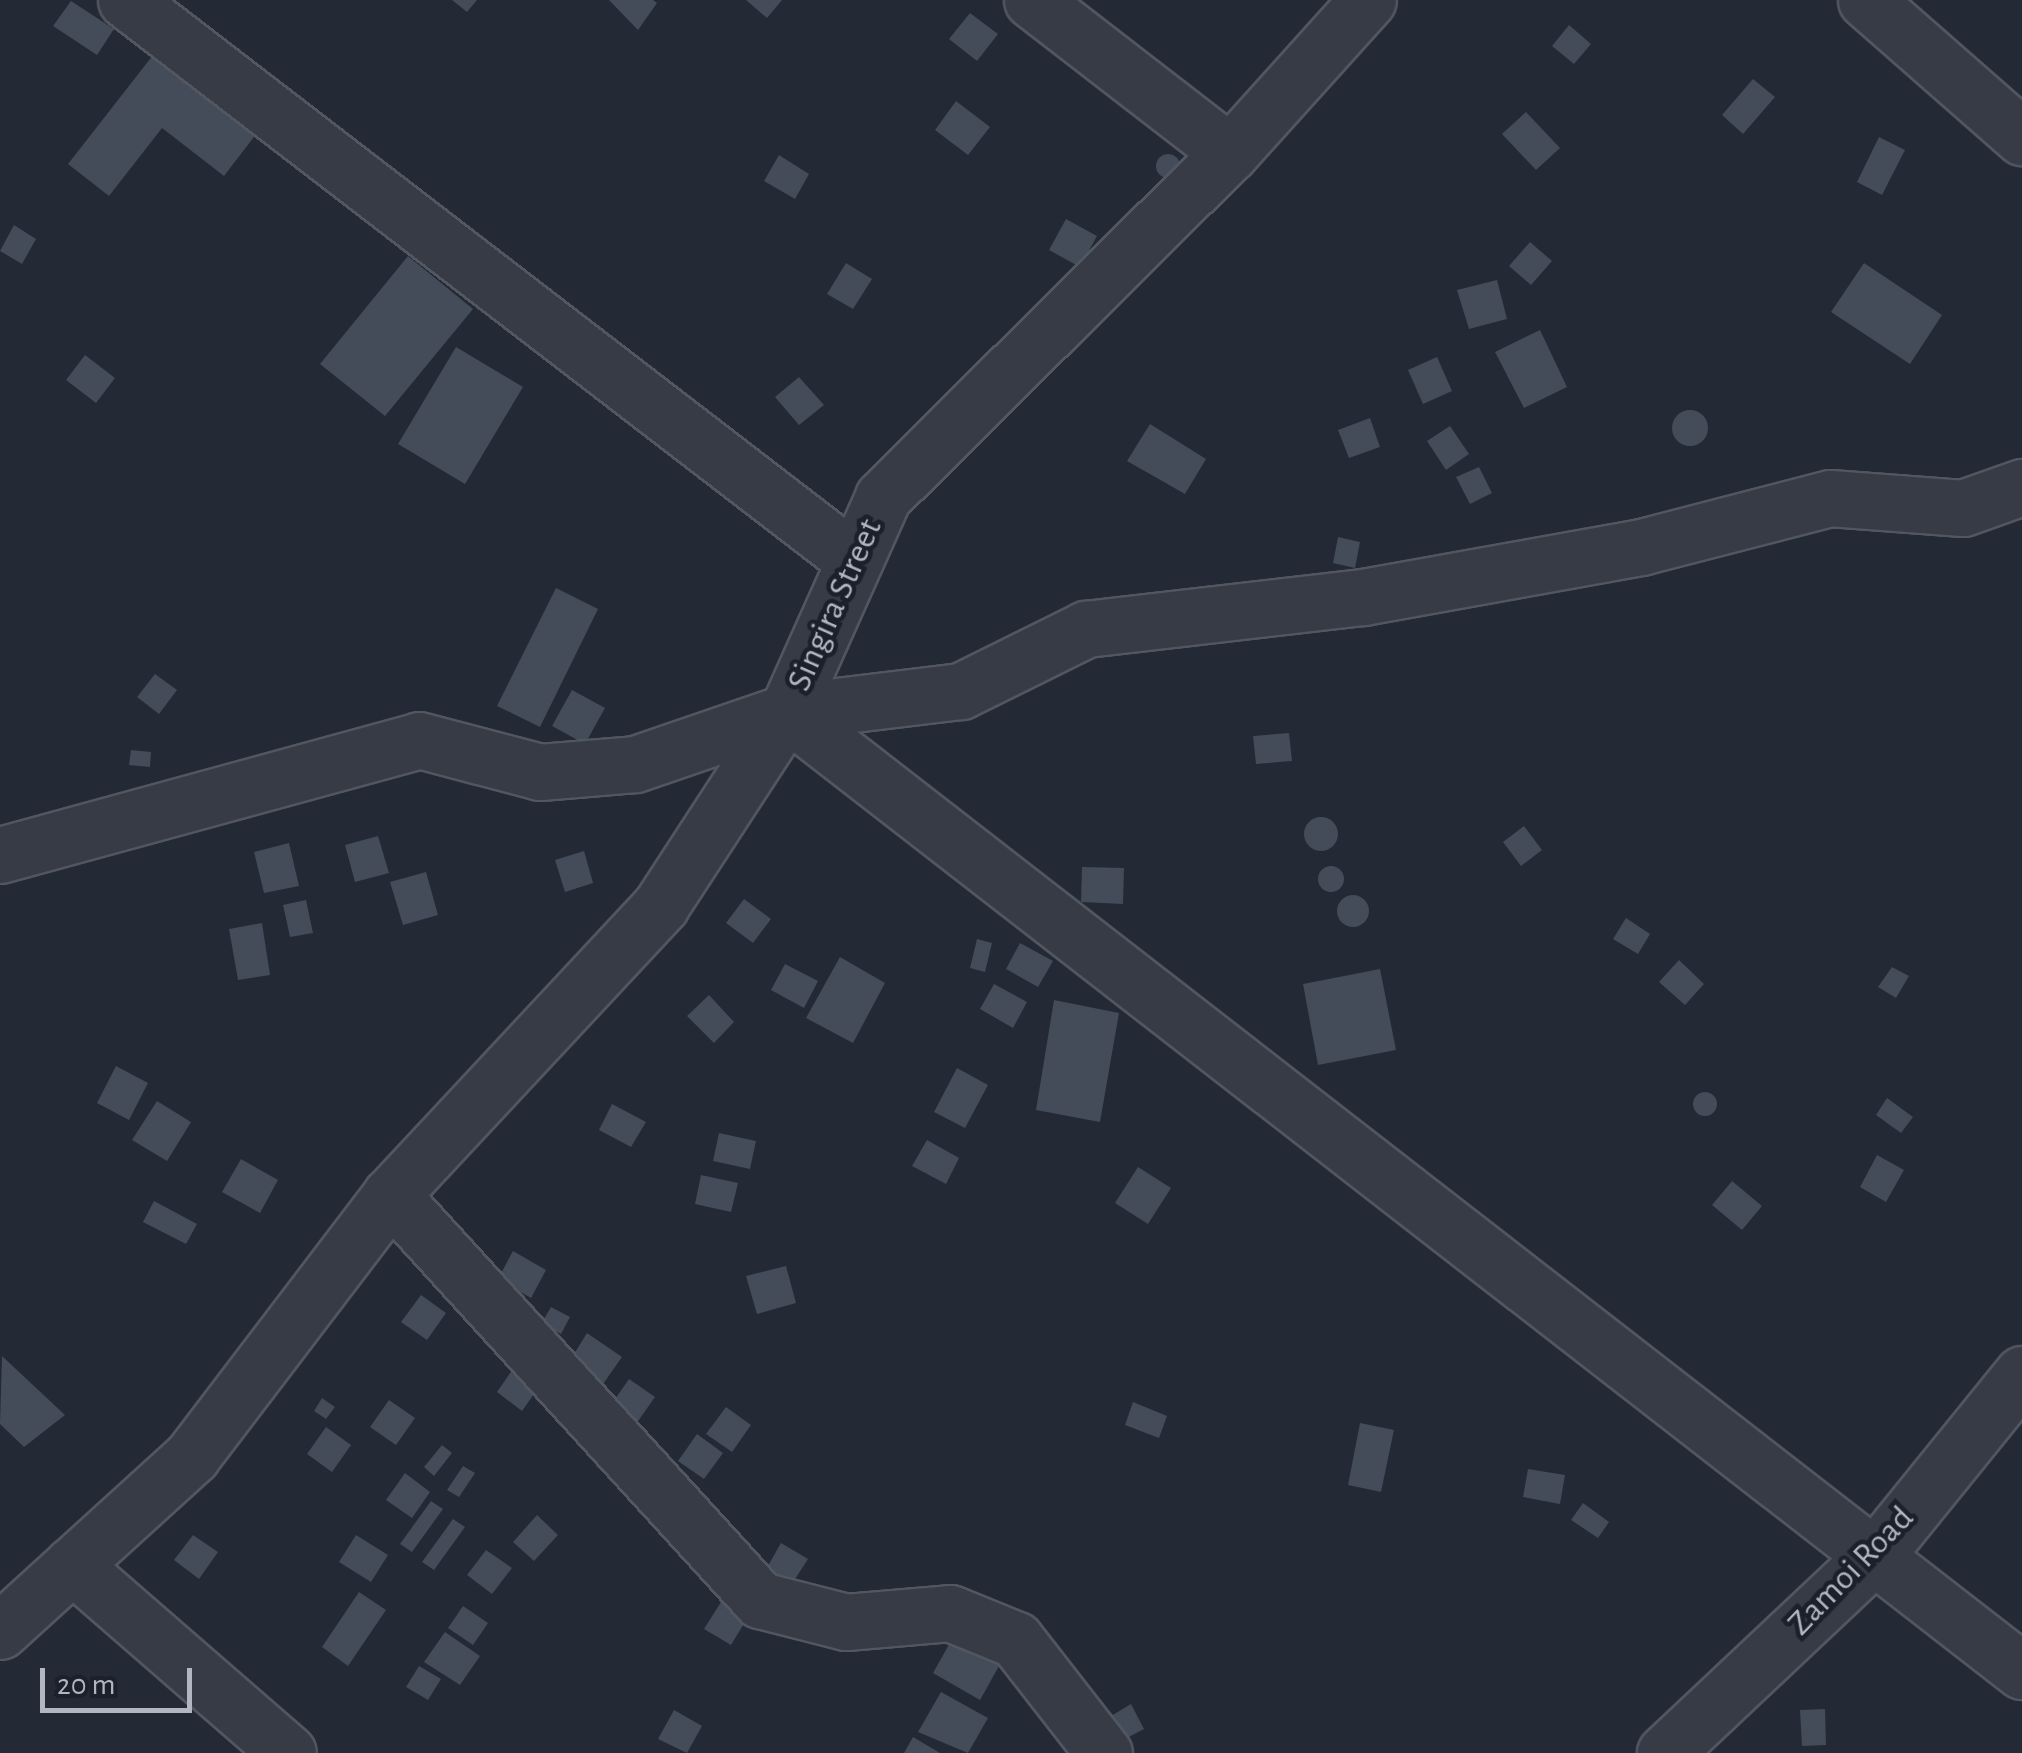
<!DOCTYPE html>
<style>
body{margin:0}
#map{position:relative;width:2022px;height:1753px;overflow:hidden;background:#232935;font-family:"Alegreya Sans",sans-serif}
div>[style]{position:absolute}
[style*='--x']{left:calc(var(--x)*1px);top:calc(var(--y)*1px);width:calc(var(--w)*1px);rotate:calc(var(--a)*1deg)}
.building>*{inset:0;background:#444c59}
.round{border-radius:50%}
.roads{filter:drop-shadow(2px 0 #515660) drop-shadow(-2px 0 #515660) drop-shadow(0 2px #515660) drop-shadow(0 -2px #515660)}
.street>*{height:55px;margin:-27.5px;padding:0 27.5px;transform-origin:27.5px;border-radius:27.5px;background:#363b46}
span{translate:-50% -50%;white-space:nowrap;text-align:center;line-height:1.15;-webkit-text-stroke:9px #1b202a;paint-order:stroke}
.street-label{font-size:35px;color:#b1b6c2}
.scale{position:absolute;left:40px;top:1668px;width:152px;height:45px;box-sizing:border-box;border:5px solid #b1b6c2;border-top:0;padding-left:12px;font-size:30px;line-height:35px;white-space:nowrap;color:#b1b6c2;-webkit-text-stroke:8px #1b202a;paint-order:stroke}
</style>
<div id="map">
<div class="building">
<i style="clip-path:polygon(452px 0,477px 0,467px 12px)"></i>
<i style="clip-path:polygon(609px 0,653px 0,657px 3px,638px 30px)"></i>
<i style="clip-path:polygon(746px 0,782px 0,767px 18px)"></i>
<i style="clip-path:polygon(71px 1px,114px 29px,97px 55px,53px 26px)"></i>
<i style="clip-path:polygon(970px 13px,998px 34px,977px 61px,949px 39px)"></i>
<i style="clip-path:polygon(1569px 25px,1591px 44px,1574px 64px,1552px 46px)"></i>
<i style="clip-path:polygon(157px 50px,260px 129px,224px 176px,162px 128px,109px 196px,68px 164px)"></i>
<i style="clip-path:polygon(1753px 79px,1775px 97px,1743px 134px,1722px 115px)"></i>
<i style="clip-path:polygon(956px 101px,990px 127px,968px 155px,935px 130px)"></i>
<i style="clip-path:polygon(1526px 112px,1560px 148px,1536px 170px,1502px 134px)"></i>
<i style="clip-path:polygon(1879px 137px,1905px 150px,1882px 195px,1857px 182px)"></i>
<i class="round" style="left:1156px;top:154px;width:24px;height:24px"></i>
<i style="clip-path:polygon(779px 155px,809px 174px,795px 199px,764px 181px)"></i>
<i style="clip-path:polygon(1066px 219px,1097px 236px,1080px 267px,1049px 250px)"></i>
<i style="clip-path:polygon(14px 225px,36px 239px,22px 264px,0 251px)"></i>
<i style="clip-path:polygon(1530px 242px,1552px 261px,1531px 285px,1509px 266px)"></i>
<i style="clip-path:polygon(408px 256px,473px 309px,385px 416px,320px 364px)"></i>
<i style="clip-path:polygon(846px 263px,872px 279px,853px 309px,827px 294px)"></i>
<i style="clip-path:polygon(1864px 263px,1942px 315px,1910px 364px,1831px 312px)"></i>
<i style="clip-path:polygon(1497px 280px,1507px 319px,1469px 329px,1457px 290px)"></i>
<i style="clip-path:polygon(1540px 330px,1567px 387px,1524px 408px,1495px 352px)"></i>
<i style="clip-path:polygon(456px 347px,523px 387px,465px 484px,398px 444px)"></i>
<i style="clip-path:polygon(85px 355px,115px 378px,96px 403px,66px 380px)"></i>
<i style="clip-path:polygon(1437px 357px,1452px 391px,1423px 404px,1408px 370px)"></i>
<i style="clip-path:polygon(799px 377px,824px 405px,799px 425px,775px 397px)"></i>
<i class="round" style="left:1672px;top:410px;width:36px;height:36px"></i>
<i style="clip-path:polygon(1370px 418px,1380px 447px,1349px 458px,1338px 430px)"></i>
<i style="clip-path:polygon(1150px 424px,1206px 459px,1185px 494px,1127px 461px)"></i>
<i style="clip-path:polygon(1450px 426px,1469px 454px,1446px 470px,1427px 441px)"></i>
<i style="clip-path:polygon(1479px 467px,1492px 493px,1470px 504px,1456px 477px)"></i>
<i style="clip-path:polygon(1338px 537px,1360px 542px,1355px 568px,1333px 563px)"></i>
<i style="clip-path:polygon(556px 588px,598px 609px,540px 727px,497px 706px)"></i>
<i style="clip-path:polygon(155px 674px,177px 690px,159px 714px,137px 697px)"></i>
<i style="clip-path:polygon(572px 690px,605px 708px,585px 744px,552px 726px)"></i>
<i style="clip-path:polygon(1289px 733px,1292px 761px,1256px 764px,1253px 736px)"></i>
<i style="clip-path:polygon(131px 750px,151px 752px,150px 767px,129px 765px)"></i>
<i class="round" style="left:1304px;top:817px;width:34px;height:34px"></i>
<i style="clip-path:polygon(1524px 826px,1542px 850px,1521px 866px,1503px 842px)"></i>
<i style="clip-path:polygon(378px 836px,389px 873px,355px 882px,345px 845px)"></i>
<i style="clip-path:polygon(289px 843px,299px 886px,264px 893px,254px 852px)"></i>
<i style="clip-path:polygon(584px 851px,593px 883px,565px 892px,555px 860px)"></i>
<i class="round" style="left:1318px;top:866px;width:26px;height:26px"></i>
<i style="clip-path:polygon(1082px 867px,1124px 868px,1123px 904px,1081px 902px)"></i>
<i style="clip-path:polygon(426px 872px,438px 915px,403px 925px,390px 882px)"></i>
<i class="round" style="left:1337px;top:895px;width:32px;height:32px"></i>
<i style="clip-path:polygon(744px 899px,771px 919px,753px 943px,726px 923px)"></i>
<i style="clip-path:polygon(306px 900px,313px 933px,290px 937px,283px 905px)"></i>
<i style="clip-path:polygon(1626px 918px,1650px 934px,1638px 954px,1613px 939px)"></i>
<i style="clip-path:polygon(262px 923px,270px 975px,238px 980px,229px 929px)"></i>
<i style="clip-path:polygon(977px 939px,992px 943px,985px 972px,970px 968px)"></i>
<i style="clip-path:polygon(1020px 943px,1053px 961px,1038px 987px,1006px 969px)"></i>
<i style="clip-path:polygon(840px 957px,885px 983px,853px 1043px,806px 1018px)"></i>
<i style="clip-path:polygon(1679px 960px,1704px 984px,1685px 1005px,1659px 982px)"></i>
<i style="clip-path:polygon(785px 964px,818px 981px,804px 1008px,771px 990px)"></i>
<i style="clip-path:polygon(1892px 967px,1909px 976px,1896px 998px,1878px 987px)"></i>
<i style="clip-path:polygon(1380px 969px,1396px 1050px,1318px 1065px,1303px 984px)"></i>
<i style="clip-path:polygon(994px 984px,1027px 1002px,1013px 1028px,980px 1009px)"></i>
<i style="clip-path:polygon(709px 995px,734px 1022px,714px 1043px,687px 1016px)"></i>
<i style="clip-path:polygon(1054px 1000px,1119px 1013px,1100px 1122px,1036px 1110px)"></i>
<i style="clip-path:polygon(116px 1066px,148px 1083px,129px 1120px,97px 1103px)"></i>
<i style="clip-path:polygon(957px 1068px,988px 1085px,965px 1128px,934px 1112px)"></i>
<i class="round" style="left:1693px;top:1092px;width:24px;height:24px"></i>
<i style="clip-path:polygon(1887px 1098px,1913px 1117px,1901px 1133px,1876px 1115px)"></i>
<i style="clip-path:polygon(157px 1101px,191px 1122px,167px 1161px,132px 1140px)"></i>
<i style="clip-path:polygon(612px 1104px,646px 1122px,631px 1147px,599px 1130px)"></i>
<i style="clip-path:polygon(719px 1133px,756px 1141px,750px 1169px,713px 1161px)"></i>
<i style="clip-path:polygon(927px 1140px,959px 1158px,946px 1184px,912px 1166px)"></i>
<i style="clip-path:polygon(1877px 1155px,1904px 1170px,1886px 1202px,1860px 1187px)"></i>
<i style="clip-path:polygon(241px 1159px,278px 1180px,260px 1213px,222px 1192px)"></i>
<i style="clip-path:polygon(1138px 1167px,1171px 1188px,1148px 1224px,1115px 1203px)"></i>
<i style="clip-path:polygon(701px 1175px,738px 1183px,731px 1212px,695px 1204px)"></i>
<i style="clip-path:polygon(1732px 1181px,1762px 1206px,1742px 1230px,1712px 1205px)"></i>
<i style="clip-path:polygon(154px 1201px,197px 1224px,186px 1244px,143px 1222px)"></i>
<i style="clip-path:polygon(513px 1251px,546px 1270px,531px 1298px,498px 1279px)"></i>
<i style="clip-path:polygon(786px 1266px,796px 1303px,757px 1314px,746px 1276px)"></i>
<i style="clip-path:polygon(421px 1295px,446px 1313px,427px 1340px,401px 1322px)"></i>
<i style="clip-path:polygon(551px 1307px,570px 1317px,561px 1334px,541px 1324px)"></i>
<i style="clip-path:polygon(587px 1333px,622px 1357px,603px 1384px,569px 1362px)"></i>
<i style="clip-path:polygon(2px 1356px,65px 1415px,24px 1447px,0 1424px)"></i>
<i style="clip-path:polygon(515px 1366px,541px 1384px,522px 1411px,497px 1392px)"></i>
<i style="clip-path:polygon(629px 1379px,655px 1397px,636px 1424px,611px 1405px)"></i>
<i style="clip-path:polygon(322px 1398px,335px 1407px,326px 1419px,314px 1411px)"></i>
<i style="clip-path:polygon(389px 1400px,415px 1418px,396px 1445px,370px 1427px)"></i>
<i style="clip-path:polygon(1133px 1402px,1167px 1416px,1159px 1438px,1125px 1425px)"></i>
<i style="clip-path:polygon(726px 1407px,751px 1425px,732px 1452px,706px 1434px)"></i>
<i style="clip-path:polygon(1360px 1423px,1394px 1430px,1381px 1492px,1348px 1485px)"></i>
<i style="clip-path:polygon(326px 1427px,351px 1445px,332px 1472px,307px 1454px)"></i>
<i style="clip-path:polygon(697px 1434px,723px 1453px,704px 1479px,678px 1461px)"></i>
<i style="clip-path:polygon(442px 1445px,452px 1453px,434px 1476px,424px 1467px)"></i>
<i style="clip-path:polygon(463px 1466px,475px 1473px,459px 1497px,447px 1490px)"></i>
<i style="clip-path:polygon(1528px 1469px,1565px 1475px,1560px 1504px,1523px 1497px)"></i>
<i style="clip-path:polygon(405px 1473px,430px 1492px,412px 1518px,386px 1500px)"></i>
<i style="clip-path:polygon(431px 1501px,443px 1509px,412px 1552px,400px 1544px)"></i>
<i style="clip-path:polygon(1583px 1503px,1609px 1522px,1598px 1538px,1571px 1520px)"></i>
<i style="clip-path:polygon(537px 1515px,558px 1535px,534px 1561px,513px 1542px)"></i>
<i style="clip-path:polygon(453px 1519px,465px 1527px,434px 1570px,422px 1562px)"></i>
<i style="clip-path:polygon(193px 1535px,218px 1552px,199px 1579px,174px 1560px)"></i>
<i style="clip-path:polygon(356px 1535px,388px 1555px,371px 1582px,339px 1562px)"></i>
<i style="clip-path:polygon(781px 1543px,808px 1559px,790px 1587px,765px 1571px)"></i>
<i style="clip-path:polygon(486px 1550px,512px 1568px,492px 1594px,467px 1575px)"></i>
<i style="clip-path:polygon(359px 1592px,386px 1610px,348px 1666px,322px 1647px)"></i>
<i style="clip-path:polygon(721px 1602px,748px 1617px,731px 1645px,704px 1629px)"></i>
<i style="clip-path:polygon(463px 1606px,488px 1623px,473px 1645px,448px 1628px)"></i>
<i style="clip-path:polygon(445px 1632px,480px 1656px,460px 1685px,424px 1662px)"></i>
<i style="clip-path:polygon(956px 1632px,1003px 1659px,980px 1700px,933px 1673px)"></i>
<i style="clip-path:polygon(419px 1666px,441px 1679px,428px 1700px,406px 1687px)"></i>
<i style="clip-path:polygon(941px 1692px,988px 1718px,968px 1753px,918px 1732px)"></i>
<i style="clip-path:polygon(1131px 1704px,1144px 1729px,1119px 1742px,1106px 1719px)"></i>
<i style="clip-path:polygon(1825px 1709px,1826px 1745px,1802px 1746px,1800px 1710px)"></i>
<i style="clip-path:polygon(674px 1710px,702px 1726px,687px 1753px,658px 1739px)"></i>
<i style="clip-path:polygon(913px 1737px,940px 1753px,904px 1753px)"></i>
</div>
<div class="roads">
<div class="street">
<i style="--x:126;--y:0;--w:918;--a:37.57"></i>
<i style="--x:1032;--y:0;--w:250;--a:37.7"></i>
<i style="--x:1866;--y:0;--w:208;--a:41.3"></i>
<i style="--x:787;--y:712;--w:1564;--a:37.83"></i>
<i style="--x:787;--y:712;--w:175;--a:-6.9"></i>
<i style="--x:961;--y:691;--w:140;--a:-26.4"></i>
<i style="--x:1086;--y:629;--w:279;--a:-6.6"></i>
<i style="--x:1363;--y:597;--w:282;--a:-10.2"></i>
<i style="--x:1641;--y:547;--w:195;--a:-14.5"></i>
<i style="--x:1830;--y:498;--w:133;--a:4.3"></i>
<i style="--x:1963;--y:508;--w:63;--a:-19.6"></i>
<i style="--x:0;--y:855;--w:434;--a:-15.3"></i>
<i style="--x:419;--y:740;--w:125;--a:14.8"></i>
<i style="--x:540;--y:772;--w:95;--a:-4.8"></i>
<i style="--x:635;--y:764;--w:161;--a:-18.9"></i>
<i style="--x:787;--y:712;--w:235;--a:-65.9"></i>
<i style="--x:883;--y:497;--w:489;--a:-44.8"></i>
<i style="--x:1230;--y:153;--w:206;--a:-48"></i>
<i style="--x:391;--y:1195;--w:548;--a:47.66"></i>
<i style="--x:760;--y:1600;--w:89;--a:14.3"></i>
<i style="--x:846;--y:1622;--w:104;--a:-4.9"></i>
<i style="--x:950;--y:1613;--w:71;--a:22.2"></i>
<i style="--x:1016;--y:1640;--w:143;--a:52.1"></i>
<i style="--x:72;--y:1565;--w:286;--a:41"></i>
<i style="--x:0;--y:1631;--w:260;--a:-42.3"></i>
<i style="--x:192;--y:1456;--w:328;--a:-52.7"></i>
<i style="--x:391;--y:1195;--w:396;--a:-47"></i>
<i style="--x:661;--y:905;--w:230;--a:-56.9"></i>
<i style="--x:1665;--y:1753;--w:293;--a:-43.3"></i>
<i style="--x:1878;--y:1552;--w:229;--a:-51"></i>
</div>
</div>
<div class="street-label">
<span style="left:835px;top:605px;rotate:-66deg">Singira Street</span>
<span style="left:1851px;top:1571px;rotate:-46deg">Zamoi Road</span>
</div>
<div class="scale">20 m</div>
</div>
